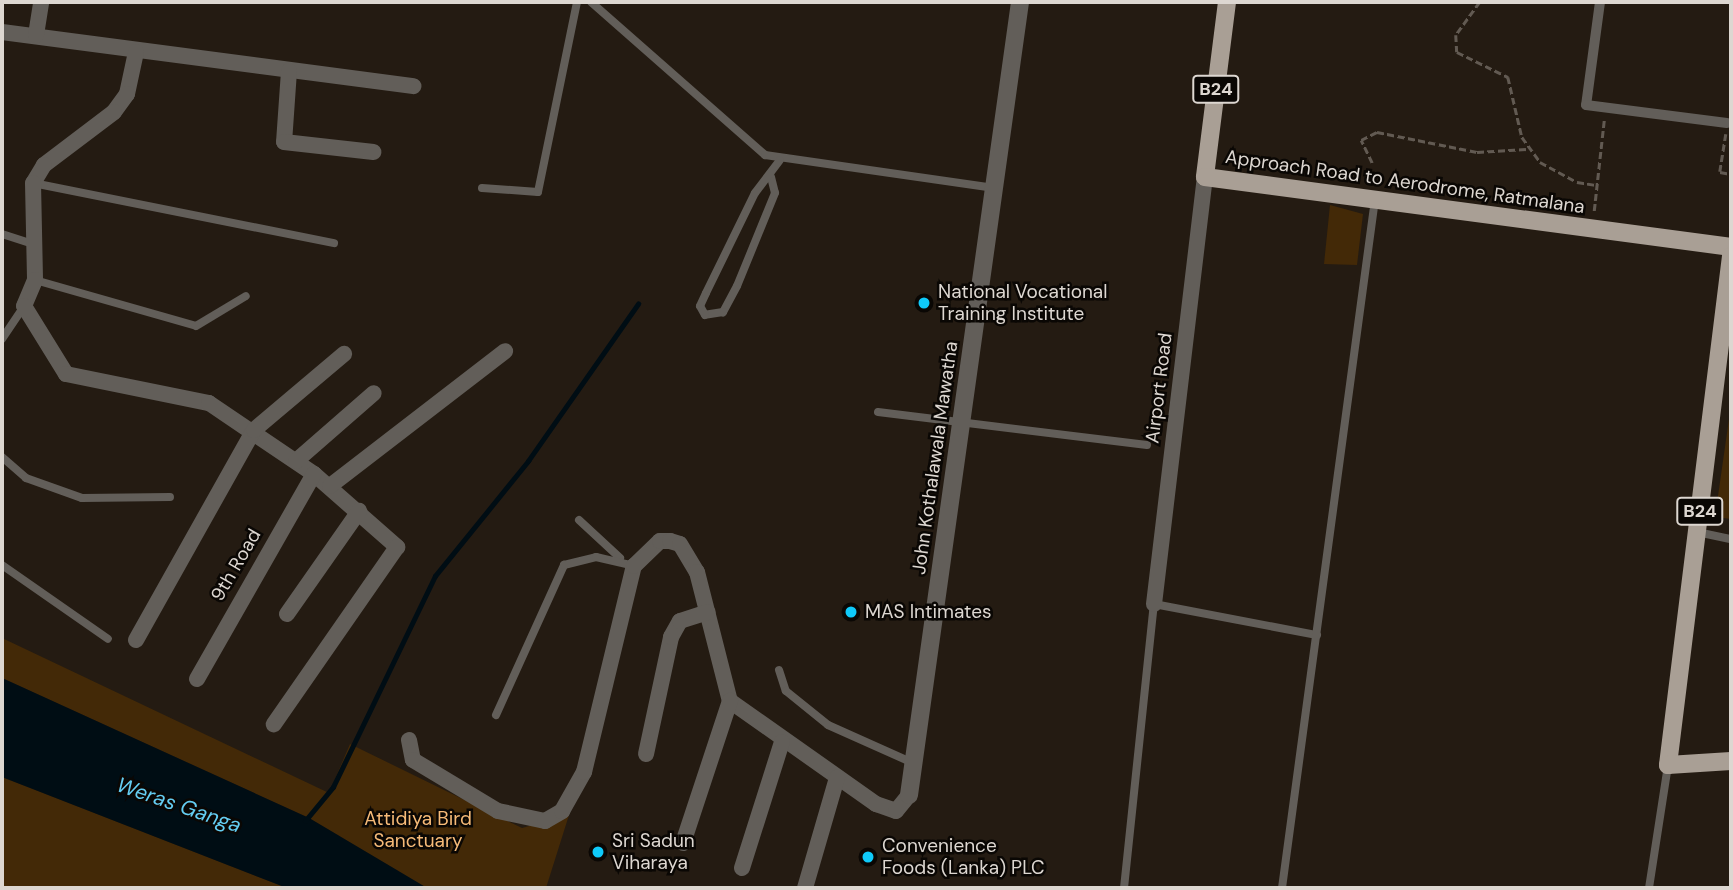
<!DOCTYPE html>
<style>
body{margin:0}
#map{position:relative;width:1733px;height:890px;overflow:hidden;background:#241b12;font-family:"DM Sans",sans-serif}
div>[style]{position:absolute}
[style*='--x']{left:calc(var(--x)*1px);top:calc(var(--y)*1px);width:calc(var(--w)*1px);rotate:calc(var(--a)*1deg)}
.green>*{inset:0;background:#432907}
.water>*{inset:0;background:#000d14}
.stream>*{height:4.5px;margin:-2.25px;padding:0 2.25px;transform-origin:2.25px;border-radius:2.25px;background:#000d14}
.path>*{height:2.5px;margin-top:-1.25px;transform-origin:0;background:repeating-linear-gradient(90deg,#625a52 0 7px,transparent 0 10.5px)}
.service>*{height:8px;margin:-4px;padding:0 4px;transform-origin:4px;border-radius:4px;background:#625e59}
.pedestrian>*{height:10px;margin:-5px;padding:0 5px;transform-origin:5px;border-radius:5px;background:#625e59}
.minor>*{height:16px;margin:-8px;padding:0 8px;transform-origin:8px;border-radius:8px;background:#625e59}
.tertiary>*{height:18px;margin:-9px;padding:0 9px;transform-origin:9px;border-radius:9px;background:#625e59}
.primary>*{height:18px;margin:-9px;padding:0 9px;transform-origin:9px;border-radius:9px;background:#a99f95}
.dots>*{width:19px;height:19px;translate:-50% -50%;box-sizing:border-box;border:4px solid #0a0704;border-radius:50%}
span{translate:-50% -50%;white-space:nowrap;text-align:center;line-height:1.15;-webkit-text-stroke:5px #0a0704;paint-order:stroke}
.shield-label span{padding:2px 5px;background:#0a0704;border:2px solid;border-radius:5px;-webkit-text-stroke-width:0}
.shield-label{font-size:18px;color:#ddd7d1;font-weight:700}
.street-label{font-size:19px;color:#ddd7d1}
.poi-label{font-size:19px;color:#ddd7d1}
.left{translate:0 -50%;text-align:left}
.park-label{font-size:19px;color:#f7bb78}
.water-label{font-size:21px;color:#64cdf2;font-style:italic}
.frame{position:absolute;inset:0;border:4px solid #ddd7d1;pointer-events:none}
</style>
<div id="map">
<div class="green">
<i style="clip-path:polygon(1330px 205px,1363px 214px,1357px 265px,1324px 264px)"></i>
<i style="clip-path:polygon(1731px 405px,1731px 519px,1715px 517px)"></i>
<i style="clip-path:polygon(2px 638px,329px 793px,350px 744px,522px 828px,569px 815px,546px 888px,427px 888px,309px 818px,2px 678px)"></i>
<i style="clip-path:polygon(2px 777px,287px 888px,2px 888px)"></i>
</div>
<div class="water">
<i style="clip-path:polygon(2px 678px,309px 818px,427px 888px,287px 888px,2px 777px)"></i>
</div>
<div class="stream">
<i style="--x:305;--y:821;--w:44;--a:-50.5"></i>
<i style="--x:333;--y:787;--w:234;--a:-64.2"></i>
<i style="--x:435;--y:576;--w:148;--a:-51"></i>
<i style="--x:528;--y:461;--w:192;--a:-55"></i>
</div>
<div class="path">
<i style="--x:1480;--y:2;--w:41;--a:126"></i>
<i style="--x:1456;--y:35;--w:17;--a:87"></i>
<i style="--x:1457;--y:52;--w:57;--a:26.1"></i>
<i style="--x:1508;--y:77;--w:62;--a:76.9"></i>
<i style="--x:1522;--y:137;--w:31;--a:54"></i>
<i style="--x:1540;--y:162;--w:42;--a:28.4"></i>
<i style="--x:1577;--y:182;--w:20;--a:9"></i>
<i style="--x:1726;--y:134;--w:38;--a:99"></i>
<i style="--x:1720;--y:172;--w:11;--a:10"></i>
<i style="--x:1372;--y:163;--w:25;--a:-116"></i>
<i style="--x:1361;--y:140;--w:18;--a:-27"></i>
<i style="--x:1377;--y:132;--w:102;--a:11.3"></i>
<i style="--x:1477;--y:152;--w:50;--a:-3.4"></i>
<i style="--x:1594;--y:211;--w:91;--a:-83.7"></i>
</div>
<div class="service">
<i style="--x:591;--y:2;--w:232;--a:41.3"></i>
<i style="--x:765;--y:155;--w:230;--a:8.2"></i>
<i style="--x:771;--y:177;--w:16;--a:76"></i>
<i style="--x:775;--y:193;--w:100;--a:112.2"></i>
<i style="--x:737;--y:286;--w:30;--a:118"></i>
<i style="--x:723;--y:312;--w:18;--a:171"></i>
<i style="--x:705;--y:315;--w:10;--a:-119"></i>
<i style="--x:700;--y:306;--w:14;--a:-65"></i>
<i style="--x:706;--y:293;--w:111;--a:-63.9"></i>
<i style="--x:755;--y:193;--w:41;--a:-52.9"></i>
<i style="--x:33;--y:183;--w:307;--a:11.3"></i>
<i style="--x:482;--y:188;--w:56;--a:4.1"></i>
<i style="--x:538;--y:192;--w:194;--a:-78.4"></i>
<i style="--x:2;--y:234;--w:35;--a:18"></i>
<i style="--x:35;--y:280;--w:167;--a:15.9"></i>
<i style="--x:196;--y:326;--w:58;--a:-31"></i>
<i style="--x:2;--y:339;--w:40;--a:-56"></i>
<i style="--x:878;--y:412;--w:271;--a:7"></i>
<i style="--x:2;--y:457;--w:32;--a:41"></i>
<i style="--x:26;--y:478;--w:59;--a:19.7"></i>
<i style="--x:82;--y:498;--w:88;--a:-0.7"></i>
<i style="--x:579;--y:520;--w:56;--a:42.8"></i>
<i style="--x:1697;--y:532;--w:35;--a:12"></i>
<i style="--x:2;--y:565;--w:129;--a:34.9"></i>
<i style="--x:779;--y:670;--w:22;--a:72"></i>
<i style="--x:786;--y:691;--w:54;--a:39"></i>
<i style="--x:828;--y:725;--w:93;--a:24.1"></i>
<i style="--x:496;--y:715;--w:165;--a:-65.6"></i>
<i style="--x:564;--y:565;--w:33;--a:-14"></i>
<i style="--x:596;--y:557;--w:39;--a:13"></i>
<i style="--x:1124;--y:888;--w:286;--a:-84"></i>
<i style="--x:1154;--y:604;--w:166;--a:10.8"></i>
<i style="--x:1282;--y:888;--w:695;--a:-82.31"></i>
<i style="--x:1649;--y:888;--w:124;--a:-81.2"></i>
</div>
<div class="pedestrian">
<i style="--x:1600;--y:2;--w:104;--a:97.7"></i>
<i style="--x:1586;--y:105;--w:142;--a:7.3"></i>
</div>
<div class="minor">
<i style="--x:2;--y:32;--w:415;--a:7.5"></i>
<i style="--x:36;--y:35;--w:33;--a:-81"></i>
<i style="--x:136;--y:52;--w:43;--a:102.1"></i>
<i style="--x:127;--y:94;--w:22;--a:126"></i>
<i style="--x:114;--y:112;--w:88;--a:142.9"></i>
<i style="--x:44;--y:165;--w:21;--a:121"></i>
<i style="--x:33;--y:183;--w:97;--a:88.8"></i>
<i style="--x:35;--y:280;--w:28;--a:113"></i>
<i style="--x:24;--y:306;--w:80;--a:58.3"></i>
<i style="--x:66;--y:374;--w:146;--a:11.5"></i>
<i style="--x:209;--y:403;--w:127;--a:34.1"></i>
<i style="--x:314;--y:474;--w:111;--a:41.3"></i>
<i style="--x:397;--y:547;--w:216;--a:124.8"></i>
<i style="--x:289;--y:71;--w:71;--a:94"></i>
<i style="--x:284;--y:142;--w:90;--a:6.4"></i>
<i style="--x:296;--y:461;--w:103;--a:-41.1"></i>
<i style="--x:330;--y:486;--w:221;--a:-37.6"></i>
<i style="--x:1154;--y:604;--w:430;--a:-83.2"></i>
<i style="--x:287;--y:614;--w:126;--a:-55"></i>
<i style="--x:136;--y:640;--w:241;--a:-60.7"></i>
<i style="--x:254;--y:430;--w:118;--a:-40.2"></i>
<i style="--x:197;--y:679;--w:236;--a:-60.3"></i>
<i style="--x:409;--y:740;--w:20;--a:79"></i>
<i style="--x:413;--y:760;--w:99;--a:31"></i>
<i style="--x:498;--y:811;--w:48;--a:12"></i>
<i style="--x:545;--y:821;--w:20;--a:-30"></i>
<i style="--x:562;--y:811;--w:45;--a:-60.6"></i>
<i style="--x:584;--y:772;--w:212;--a:-76.4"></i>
<i style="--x:634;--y:566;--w:36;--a:-44"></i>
<i style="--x:660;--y:541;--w:10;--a:0"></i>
<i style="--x:670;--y:541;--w:10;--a:17"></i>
<i style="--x:680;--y:544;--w:33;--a:59"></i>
<i style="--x:697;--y:572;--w:133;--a:75.7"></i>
<i style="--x:730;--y:701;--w:179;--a:35.2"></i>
<i style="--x:876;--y:804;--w:21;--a:19"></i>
<i style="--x:896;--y:811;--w:21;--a:-51"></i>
<i style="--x:646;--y:754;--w:120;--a:-77.9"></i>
<i style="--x:671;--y:637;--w:18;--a:-61"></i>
<i style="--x:680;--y:621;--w:29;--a:-18"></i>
<i style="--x:683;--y:843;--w:150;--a:-71.7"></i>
<i style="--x:742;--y:868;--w:132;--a:-72.4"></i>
<i style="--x:805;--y:888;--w:115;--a:-73.8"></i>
</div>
<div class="tertiary">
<i style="--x:909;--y:795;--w:801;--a:-82.03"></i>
</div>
<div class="primary">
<i style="--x:1227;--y:2;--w:176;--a:97.2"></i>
<i style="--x:1205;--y:177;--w:531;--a:7.58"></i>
<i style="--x:1731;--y:256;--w:513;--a:97.06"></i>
<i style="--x:1668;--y:765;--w:63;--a:-3.6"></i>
</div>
<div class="dots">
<i style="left:924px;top:303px;background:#0fcafa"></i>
<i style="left:851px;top:612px;background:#0fcafa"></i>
<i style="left:598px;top:852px;background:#0fcafa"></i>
<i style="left:868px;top:857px;background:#0fcafa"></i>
</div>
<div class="shield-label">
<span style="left:1216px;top:89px">B24</span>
<span style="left:1700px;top:511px">B24</span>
</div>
<div class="street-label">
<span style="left:1405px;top:182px;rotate:8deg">Approach Road to Aerodrome, Ratmalana</span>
<span style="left:1159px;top:388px;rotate:-83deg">Airport Road</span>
<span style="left:935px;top:458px;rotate:-82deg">John Kothalawala Mawatha</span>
<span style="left:236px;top:565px;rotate:-60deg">9th Road</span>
</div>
<div class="poi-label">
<span class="left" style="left:938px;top:303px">National Vocational<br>Training Institute</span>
<span class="left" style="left:865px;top:612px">MAS Intimates</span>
<span class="left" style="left:612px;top:852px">Sri Sadun<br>Viharaya</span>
<span class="left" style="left:882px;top:857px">Convenience<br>Foods (Lanka) PLC</span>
</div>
<div class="park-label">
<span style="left:418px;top:830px">Attidiya Bird<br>Sanctuary</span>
</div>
<div class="water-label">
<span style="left:179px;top:805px;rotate:19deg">Weras Ganga</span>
</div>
<div class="frame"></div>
</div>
